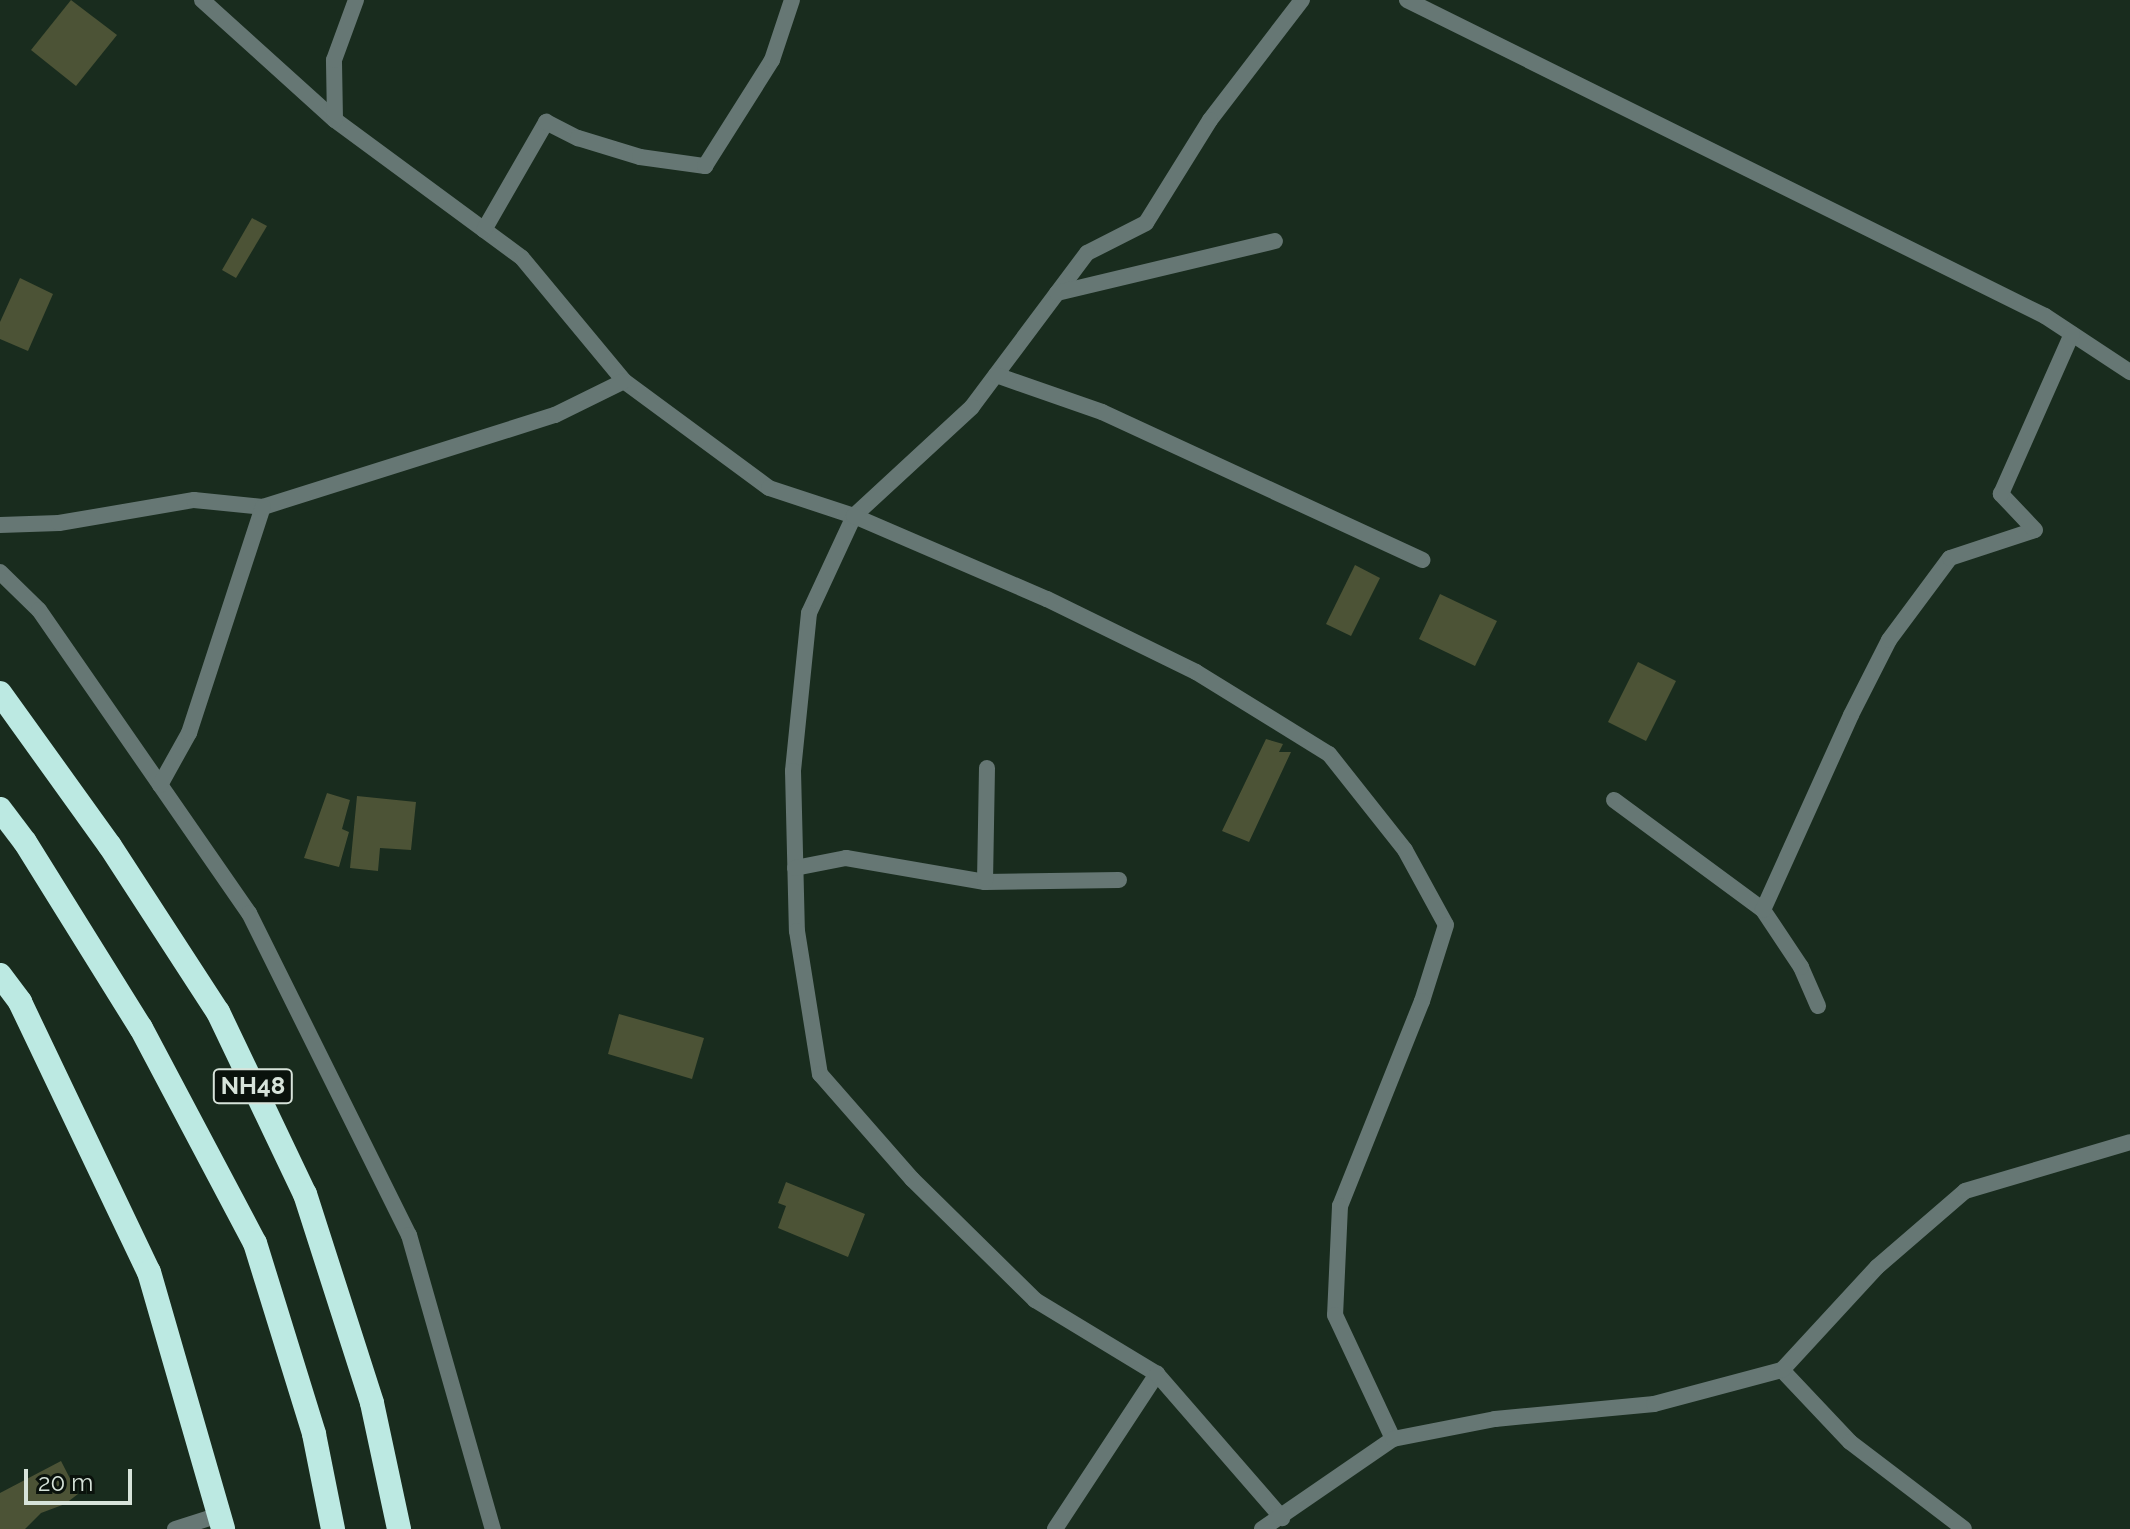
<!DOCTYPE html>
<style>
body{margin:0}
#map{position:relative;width:2130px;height:1529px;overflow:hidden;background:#192c1e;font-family:Raleway,sans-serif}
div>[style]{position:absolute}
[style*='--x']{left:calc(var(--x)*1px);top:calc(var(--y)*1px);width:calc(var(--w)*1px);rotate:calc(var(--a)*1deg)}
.building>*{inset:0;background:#4c5336}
.street>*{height:16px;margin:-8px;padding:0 8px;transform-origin:8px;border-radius:8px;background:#667774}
.highway>*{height:24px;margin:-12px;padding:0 12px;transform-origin:12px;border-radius:12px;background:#bce9e2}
span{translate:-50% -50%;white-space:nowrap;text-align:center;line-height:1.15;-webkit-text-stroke:8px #0a120c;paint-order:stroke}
.shield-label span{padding:2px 6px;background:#0a120c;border:2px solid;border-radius:6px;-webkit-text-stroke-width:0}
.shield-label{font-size:24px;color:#d7e3da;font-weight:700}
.scale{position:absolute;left:24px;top:1469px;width:108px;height:36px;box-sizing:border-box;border:4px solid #d7e3da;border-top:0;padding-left:10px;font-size:24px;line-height:28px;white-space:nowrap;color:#d7e3da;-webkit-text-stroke:6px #0a120c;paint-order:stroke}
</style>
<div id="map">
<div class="building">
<i style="clip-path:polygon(71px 0,117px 35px,76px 86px,31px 50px)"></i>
<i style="clip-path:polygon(252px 218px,267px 226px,236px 278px,222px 270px)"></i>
<i style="clip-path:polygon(20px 278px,53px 294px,28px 351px,0 339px,0 322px)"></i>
<i style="clip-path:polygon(1355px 565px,1380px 578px,1351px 636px,1326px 624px)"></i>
<i style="clip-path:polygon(1440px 594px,1497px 621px,1475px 666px,1419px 639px)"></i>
<i style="clip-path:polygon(1638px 662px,1676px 681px,1646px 741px,1608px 722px)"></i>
<i style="clip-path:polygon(1266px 739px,1283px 744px,1279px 752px,1291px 752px,1249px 842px,1222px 831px)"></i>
<i style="clip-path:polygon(327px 793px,350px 800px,342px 829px,349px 832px,339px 867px,304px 858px)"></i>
<i style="clip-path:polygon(357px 796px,416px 802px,411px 850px,380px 848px,378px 871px,350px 868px)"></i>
<i style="clip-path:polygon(619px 1014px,704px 1038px,692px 1079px,608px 1054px)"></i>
<i style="clip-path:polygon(786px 1182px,865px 1214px,848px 1257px,778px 1228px,786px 1206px,778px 1203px)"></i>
<i style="clip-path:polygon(61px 1461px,78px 1494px,65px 1504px,41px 1513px,25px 1529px,0 1529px,0 1493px)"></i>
</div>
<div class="street">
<i style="--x:202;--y:0;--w:179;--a:42.1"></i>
<i style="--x:335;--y:120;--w:232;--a:36.4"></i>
<i style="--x:522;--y:258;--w:160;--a:50.3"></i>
<i style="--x:624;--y:381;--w:180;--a:36.4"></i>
<i style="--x:769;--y:488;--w:89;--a:18.2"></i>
<i style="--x:854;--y:516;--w:107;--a:114.9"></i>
<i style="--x:809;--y:613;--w:159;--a:95.8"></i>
<i style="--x:793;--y:771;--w:160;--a:88.6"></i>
<i style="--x:797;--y:931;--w:145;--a:80.9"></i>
<i style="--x:820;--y:1074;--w:140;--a:48.8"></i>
<i style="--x:912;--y:1179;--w:173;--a:44.5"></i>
<i style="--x:1035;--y:1300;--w:143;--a:31.2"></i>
<i style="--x:1302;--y:0;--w:151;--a:127.5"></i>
<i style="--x:1210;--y:120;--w:121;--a:121.9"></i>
<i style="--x:1146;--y:223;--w:66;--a:153"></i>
<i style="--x:1087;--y:253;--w:192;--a:126.8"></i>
<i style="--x:972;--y:407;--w:161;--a:137.3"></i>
<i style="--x:854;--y:516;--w:210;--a:23.3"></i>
<i style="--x:1047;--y:599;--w:166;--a:26.1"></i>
<i style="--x:1196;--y:672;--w:156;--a:31.7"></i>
<i style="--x:1329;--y:754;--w:122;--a:51.6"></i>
<i style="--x:1405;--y:850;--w:85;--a:61.3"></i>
<i style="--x:1446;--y:925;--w:80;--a:107.5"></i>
<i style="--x:1422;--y:1001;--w:221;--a:111.8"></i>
<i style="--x:1340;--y:1206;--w:109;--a:92.6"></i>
<i style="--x:1335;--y:1315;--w:137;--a:64.9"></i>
<i style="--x:1407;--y:0;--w:712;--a:26.35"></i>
<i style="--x:2045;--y:316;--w:102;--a:33.4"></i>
<i style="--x:335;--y:120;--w:60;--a:-91"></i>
<i style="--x:334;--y:60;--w:64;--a:-69.9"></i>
<i style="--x:484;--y:230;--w:125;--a:-60.1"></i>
<i style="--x:546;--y:122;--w:36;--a:27"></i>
<i style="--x:578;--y:138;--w:65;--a:17"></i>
<i style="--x:640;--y:157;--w:66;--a:7.9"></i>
<i style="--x:705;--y:166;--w:125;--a:-57.7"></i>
<i style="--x:772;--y:60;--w:63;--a:-71.6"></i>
<i style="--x:1057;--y:293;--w:224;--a:-13.4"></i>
<i style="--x:996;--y:375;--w:112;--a:19.2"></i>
<i style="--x:1102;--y:412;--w:353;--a:24.8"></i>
<i style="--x:0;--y:525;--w:59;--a:-1.9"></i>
<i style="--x:59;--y:523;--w:137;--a:-9.7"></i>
<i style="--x:194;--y:500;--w:69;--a:5.8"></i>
<i style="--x:263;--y:507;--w:306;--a:-17.5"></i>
<i style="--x:555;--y:415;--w:77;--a:-26.2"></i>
<i style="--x:0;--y:572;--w:54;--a:44.3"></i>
<i style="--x:39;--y:610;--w:369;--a:55.3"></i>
<i style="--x:249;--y:913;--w:360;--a:63.6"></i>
<i style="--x:409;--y:1235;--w:306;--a:74.1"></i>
<i style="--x:160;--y:785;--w:60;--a:-60.9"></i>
<i style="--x:189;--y:733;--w:238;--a:-71.9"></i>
<i style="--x:1614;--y:800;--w:185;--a:36.4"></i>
<i style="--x:795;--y:868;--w:52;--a:-11.1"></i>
<i style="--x:846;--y:858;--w:141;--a:9.8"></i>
<i style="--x:985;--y:882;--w:134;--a:-0.9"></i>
<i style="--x:985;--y:882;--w:114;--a:-89"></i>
<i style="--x:1818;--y:1006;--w:43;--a:-113.6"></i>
<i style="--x:1801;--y:967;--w:69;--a:-123.7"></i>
<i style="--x:1763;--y:910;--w:214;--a:-65.7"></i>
<i style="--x:1851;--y:715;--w:84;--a:-63.1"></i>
<i style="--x:1889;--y:640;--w:102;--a:-53.4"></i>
<i style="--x:1950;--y:558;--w:89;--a:-18.2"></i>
<i style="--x:2035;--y:530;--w:50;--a:-133.4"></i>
<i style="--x:2001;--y:494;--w:175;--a:-66.1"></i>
<i style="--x:1782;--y:1370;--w:99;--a:46.6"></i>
<i style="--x:1850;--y:1442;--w:143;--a:37.3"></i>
<i style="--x:175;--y:1529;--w:46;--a:-17.7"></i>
<i style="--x:1055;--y:1529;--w:186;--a:-56.7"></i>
<i style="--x:1157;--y:1374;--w:191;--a:49"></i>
<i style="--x:1262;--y:1529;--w:159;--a:-34.5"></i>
<i style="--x:1393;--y:1439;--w:104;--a:-11.1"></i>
<i style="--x:1495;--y:1419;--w:160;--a:-5.4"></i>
<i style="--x:1654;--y:1404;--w:132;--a:-14.9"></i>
<i style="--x:1782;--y:1370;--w:140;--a:-47.3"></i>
<i style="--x:1877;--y:1267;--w:116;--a:-40.8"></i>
<i style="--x:1965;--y:1191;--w:172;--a:-16.5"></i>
</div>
<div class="highway">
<i style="--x:0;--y:693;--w:188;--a:54.3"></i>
<i style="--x:110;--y:846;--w:198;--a:57"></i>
<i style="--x:218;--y:1012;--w:202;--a:64.5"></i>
<i style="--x:305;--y:1194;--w:219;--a:72.2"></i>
<i style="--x:372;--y:1403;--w:129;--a:77.9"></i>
<i style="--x:0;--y:809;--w:41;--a:52.9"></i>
<i style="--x:25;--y:842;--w:219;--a:58.1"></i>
<i style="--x:141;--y:1028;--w:243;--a:62.1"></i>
<i style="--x:255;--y:1243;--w:200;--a:72.8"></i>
<i style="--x:314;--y:1434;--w:97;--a:78.7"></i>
<i style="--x:0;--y:975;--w:34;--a:53"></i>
<i style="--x:20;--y:1002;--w:299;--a:64.5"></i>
<i style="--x:149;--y:1272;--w:267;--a:73.9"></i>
</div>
<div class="shield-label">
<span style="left:253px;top:1086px">NH48</span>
</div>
<div class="scale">20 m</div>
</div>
